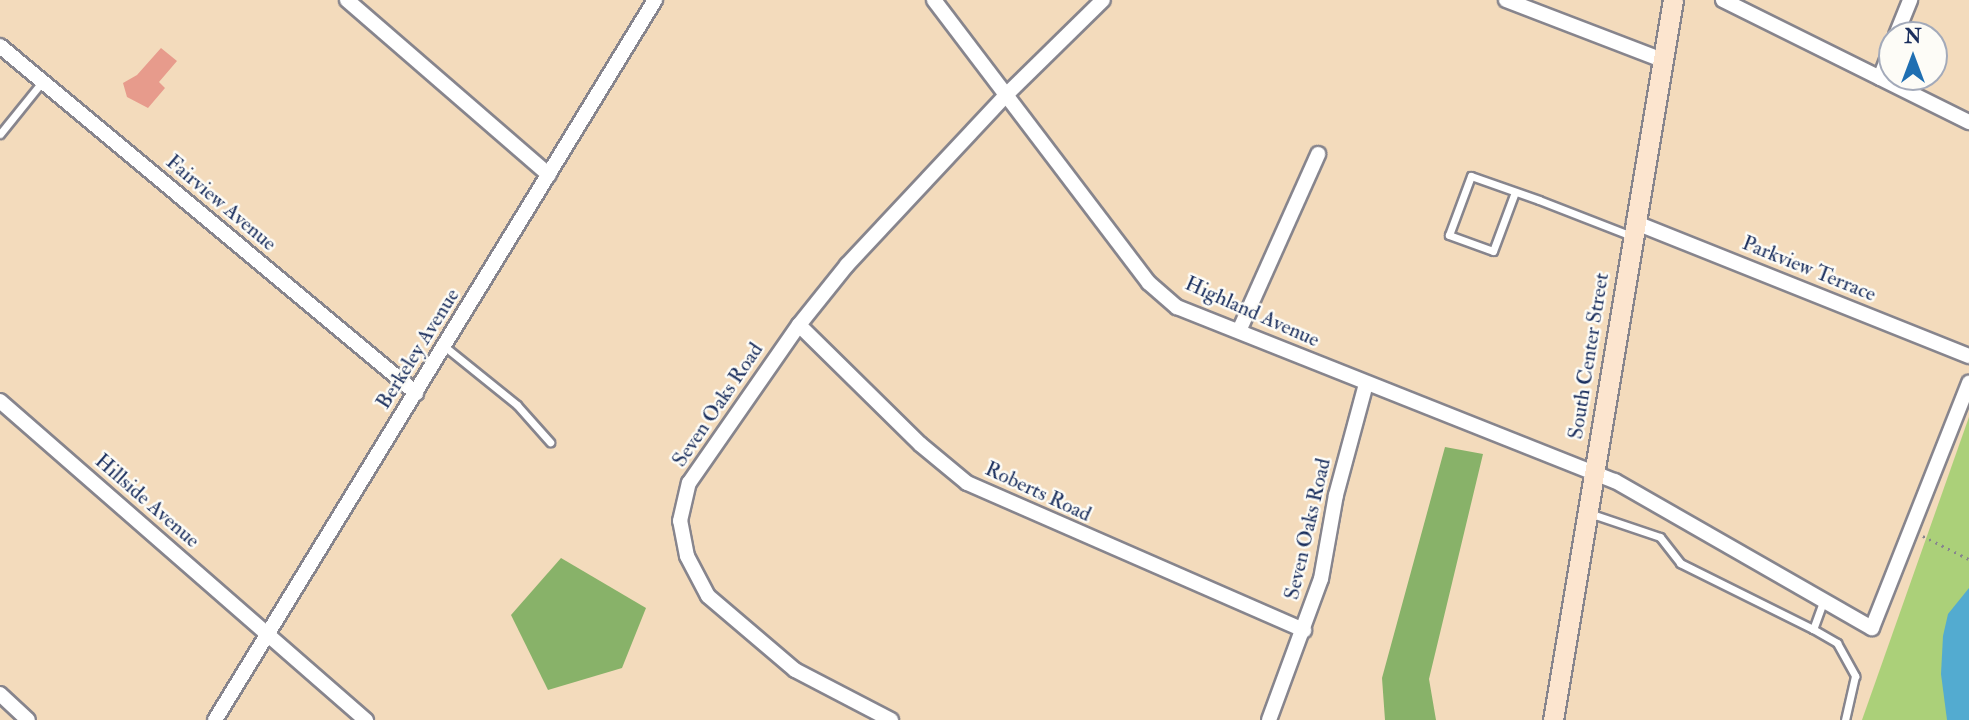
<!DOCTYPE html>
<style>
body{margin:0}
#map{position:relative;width:1969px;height:720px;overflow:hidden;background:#f3dbbc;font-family:"IM FELL Double Pica",serif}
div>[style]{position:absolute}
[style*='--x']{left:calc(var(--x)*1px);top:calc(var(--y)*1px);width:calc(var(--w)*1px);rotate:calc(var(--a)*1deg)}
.green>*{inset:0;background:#abd079}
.forest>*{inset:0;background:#88b269}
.water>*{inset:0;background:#53abd0}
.building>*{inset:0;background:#e79b8c}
.path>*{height:2.5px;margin-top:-1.25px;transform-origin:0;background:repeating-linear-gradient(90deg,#87858d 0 2px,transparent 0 7px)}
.roads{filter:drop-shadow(2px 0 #87858d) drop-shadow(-2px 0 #87858d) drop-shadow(0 2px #87858d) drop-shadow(0 -2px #87858d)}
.service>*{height:7px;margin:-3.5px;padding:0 3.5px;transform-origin:3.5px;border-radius:3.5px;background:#fff}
.minor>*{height:14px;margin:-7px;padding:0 7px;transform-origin:7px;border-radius:7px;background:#fff}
.secondary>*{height:19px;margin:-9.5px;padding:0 9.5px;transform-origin:9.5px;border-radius:9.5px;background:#fce5cf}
span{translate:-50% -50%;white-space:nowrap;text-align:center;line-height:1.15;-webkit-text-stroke:5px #fdfcf7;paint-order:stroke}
.street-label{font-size:21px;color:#1b2f5e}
.north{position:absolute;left:1878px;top:21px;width:70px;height:70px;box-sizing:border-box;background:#fdfcf7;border:2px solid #a3aaba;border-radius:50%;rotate:0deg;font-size:19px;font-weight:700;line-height:28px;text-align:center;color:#1b2f5e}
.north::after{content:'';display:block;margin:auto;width:24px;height:32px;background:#1f6fb2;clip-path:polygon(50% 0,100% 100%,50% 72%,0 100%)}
</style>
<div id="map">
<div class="green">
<i style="clip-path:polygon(1969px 417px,1969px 720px,1862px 720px)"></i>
</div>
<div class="forest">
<i style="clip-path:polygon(1445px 447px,1483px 454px,1429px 679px,1436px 720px,1385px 720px,1382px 678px)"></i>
<i style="clip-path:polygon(561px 558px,646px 608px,622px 668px,548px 690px,511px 615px)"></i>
</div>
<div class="water">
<i style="clip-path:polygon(1969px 588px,1969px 720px,1947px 720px,1941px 674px,1943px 636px,1948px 614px)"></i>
</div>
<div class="building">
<i style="clip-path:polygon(161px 48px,177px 61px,159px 82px,165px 88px,148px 108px,127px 97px,123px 83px,137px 75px)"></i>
</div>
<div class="path">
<i style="--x:1923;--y:536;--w:51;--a:26.6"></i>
</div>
<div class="roads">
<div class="service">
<i style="--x:0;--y:134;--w:67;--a:-51.1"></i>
<i style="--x:1515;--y:192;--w:63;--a:110.4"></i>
<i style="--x:1493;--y:251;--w:47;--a:-160"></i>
<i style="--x:1449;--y:235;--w:63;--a:-69.6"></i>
<i style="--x:1471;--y:176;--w:72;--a:19.4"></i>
<i style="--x:1539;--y:200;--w:100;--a:21.2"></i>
<i style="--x:444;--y:346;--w:94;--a:38.9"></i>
<i style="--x:517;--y:405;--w:50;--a:48.3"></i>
<i style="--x:1589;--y:513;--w:75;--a:18.7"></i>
<i style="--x:1660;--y:537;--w:33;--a:52"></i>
<i style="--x:1680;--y:563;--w:148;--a:26.4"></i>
<i style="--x:1823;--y:602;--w:29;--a:110"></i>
<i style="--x:1813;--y:629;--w:28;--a:30"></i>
<i style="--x:1837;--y:643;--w:38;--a:61"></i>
<i style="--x:1855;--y:676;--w:45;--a:102.8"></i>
</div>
<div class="minor">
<i style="--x:347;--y:0;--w:267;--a:40.9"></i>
<i style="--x:934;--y:0;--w:355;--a:52.8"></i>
<i style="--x:1149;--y:283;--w:37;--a:41"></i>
<i style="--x:1177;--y:307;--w:471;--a:21.7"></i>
<i style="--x:1615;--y:481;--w:296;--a:29.8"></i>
<i style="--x:1872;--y:628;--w:264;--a:-68.4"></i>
<i style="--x:1506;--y:0;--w:165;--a:21"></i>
<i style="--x:1723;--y:0;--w:275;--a:26.4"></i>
<i style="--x:1896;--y:35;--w:38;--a:-68"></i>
<i style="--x:0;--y:46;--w:542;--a:39.83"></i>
<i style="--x:1880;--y:78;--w:34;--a:-69"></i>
<i style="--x:1634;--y:222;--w:361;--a:21.8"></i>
<i style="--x:799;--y:325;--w:170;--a:44.5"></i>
<i style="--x:920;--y:444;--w:61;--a:39.7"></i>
<i style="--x:967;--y:483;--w:368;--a:23.6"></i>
<i style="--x:1239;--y:331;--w:194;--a:-65.9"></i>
<i style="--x:0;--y:401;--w:486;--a:41.1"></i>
<i style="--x:0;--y:694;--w:38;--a:43"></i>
<i style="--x:215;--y:720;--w:844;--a:-58.57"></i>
<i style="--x:891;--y:720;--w:108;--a:-152.5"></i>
<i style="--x:795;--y:670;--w:114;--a:-139.6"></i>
<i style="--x:708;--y:596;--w:45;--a:-117.7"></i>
<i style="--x:687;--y:556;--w:36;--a:-101"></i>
<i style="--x:680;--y:521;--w:39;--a:-77"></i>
<i style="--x:689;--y:483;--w:193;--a:-55.2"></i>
<i style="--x:799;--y:325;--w:77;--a:-51.3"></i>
<i style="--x:847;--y:265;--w:234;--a:-46.9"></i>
<i style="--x:1007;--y:94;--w:134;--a:-44.4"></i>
<i style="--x:1269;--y:720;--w:150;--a:-69.8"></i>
<i style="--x:1321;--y:579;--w:85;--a:-79.9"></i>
<i style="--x:1336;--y:495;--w:115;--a:-74.9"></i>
</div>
<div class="secondary">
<i style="--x:1553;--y:720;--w:730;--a:-80.54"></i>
</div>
</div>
<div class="street-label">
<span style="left:221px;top:203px;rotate:40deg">Fairview Avenue</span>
<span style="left:1809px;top:269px;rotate:22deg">Parkview Terrace</span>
<span style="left:1252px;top:312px;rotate:24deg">Highland Avenue</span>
<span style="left:418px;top:349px;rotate:-58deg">Berkeley Avenue</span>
<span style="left:1589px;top:356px;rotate:-81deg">South Center Street</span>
<span style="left:718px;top:405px;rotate:-56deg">Seven Oaks Road</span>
<span style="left:1038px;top:492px;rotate:25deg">Roberts Road</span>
<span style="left:147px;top:501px;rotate:41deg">Hillside Avenue</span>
<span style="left:1308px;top:529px;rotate:-77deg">Seven Oaks Road</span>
</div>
<div class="north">N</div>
</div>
